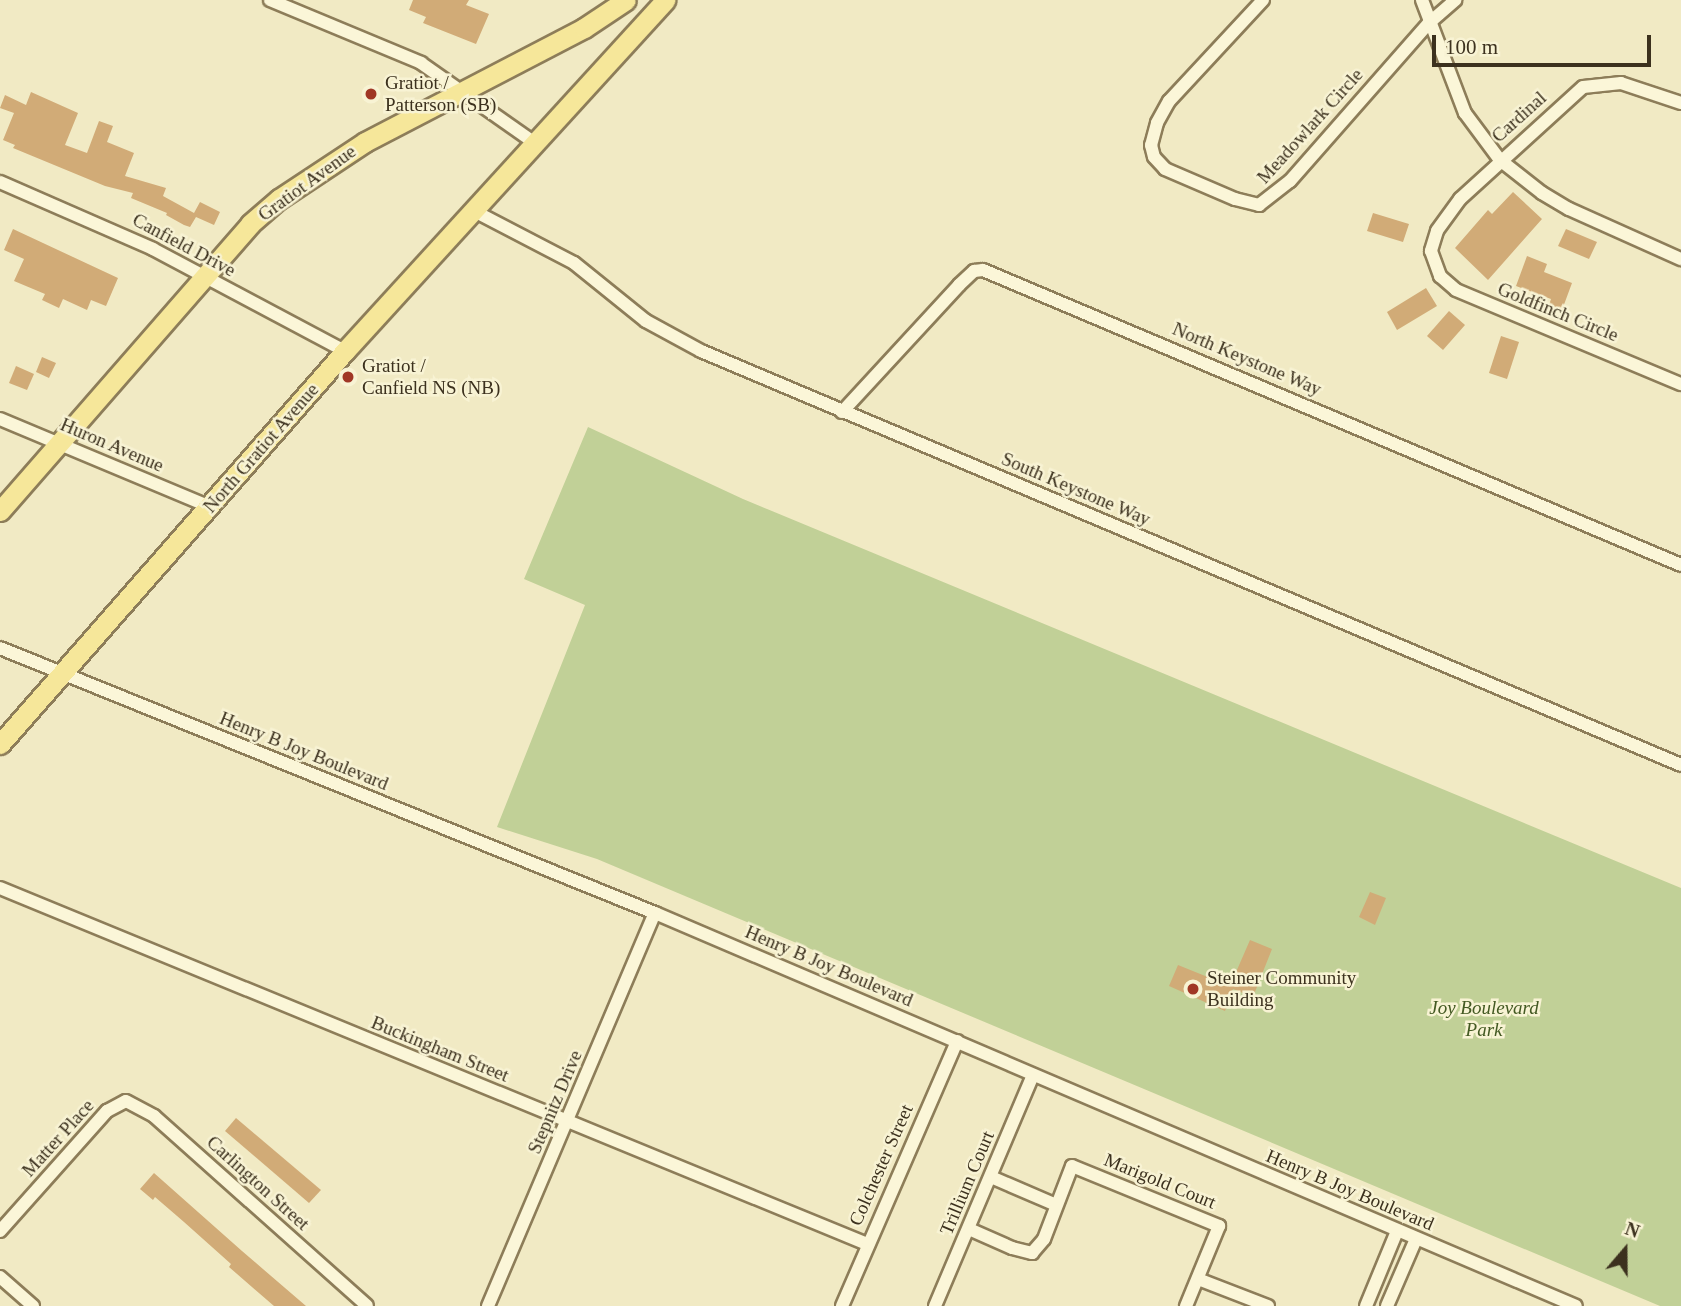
<!DOCTYPE html>
<style>
body{margin:0}
#map{position:relative;width:1681px;height:1306px;overflow:hidden;background:#f1eac4;font-family:Georgia,serif}
div>[style]{position:absolute}
[style*='--x']{left:calc(var(--x)*1px);top:calc(var(--y)*1px);width:calc(var(--w)*1px);rotate:calc(var(--a)*1deg)}
.green>*{inset:0;background:#c1d097}
.building>*{inset:0;background:#d1ab77}
.roads{filter:drop-shadow(2px 0 #8d7d59) drop-shadow(-2px 0 #8d7d59) drop-shadow(0 2px #8d7d59) drop-shadow(0 -2px #8d7d59)}
.street>*{height:12px;margin:-6px;padding:0 6px;transform-origin:6px;border-radius:6px;background:#fbf6d8}
.primary>*{height:19px;margin:-9.5px;padding:0 9.5px;transform-origin:9.5px;border-radius:9.5px;background:#f6e79a}
.dots>*{width:19px;height:19px;translate:-50% -50%;box-sizing:border-box;border:4px solid #f8f3d4;border-radius:50%}
span{translate:-50% -50%;white-space:nowrap;text-align:center;line-height:1.15;-webkit-text-stroke:5px #f8f3d4;paint-order:stroke}
.poi-label{font-size:19px;color:#3c311e}
.left{translate:0 -50%;text-align:left}
.street-label{font-size:19px;color:#3c311e}
.park-label{font-size:19px;color:#445a23;font-style:italic}
.north{position:absolute;left:1590px;top:1215px;width:70px;height:70px;-webkit-text-stroke:5px #f8f3d4;paint-order:stroke;rotate:20deg;font-size:19px;font-weight:700;line-height:28px;text-align:center;color:#3c311e}
.north::after{content:'';display:block;margin:auto;width:24px;height:32px;background:#3c311e;clip-path:polygon(50% 0,100% 100%,50% 72%,0 100%)}
.scale{position:absolute;left:1432px;top:35px;width:219px;height:32px;box-sizing:border-box;border:4px solid #3c311e;border-top:0;padding-left:9px;font-size:21px;line-height:24px;white-space:nowrap;color:#3c311e;-webkit-text-stroke:5px #f8f3d4;paint-order:stroke}
</style>
<div id="map">
<div class="green">
<i style="clip-path:polygon(588px 427px,743px 499px,1681px 888px,1681px 1306px,1660px 1306px,597px 859px,497px 827px,585px 605px,524px 579px)"></i>
</div>
<div class="building">
<i style="clip-path:polygon(413px 0,469px 0,466px 5px,489px 14px,476px 44px,423px 23px,426px 17px,409px 10px)"></i>
<i style="clip-path:polygon(31px 92px,78px 113px,65px 145px,87px 153px,99px 121px,113px 126px,107px 142px,134px 153px,125px 176px,166px 188px,163px 196px,194px 213px,200px 202px,220px 212px,214px 225px,196px 217px,190px 227px,184px 225px,166px 215px,167px 213px,131px 198px,133px 193px,105px 186px,13px 148px,15px 145px,3px 140px,14px 113px,0 108px,5px 95px,26px 105px)"></i>
<i style="clip-path:polygon(1513px 192px,1542px 219px,1488px 280px,1455px 248px,1488px 210px,1492px 214px)"></i>
<i style="clip-path:polygon(1373px 213px,1409px 224px,1403px 242px,1367px 231px)"></i>
<i style="clip-path:polygon(13px 229px,118px 278px,106px 306px,91px 300px,87px 310px,63px 299px,59px 308px,42px 300px,45px 294px,14px 281px,24px 259px,4px 250px)"></i>
<i style="clip-path:polygon(1566px 229px,1597px 242px,1589px 259px,1558px 246px)"></i>
<i style="clip-path:polygon(1527px 256px,1547px 264px,1544px 272px,1572px 283px,1562px 310px,1549px 305px,1551px 299px,1516px 286px)"></i>
<i style="clip-path:polygon(1426px 288px,1437px 306px,1397px 330px,1387px 312px)"></i>
<i style="clip-path:polygon(1449px 311px,1465px 325px,1443px 350px,1427px 336px)"></i>
<i style="clip-path:polygon(1501px 336px,1519px 342px,1507px 379px,1489px 373px)"></i>
<i style="clip-path:polygon(42px 357px,56px 363px,49px 378px,36px 372px)"></i>
<i style="clip-path:polygon(16px 366px,34px 374px,27px 390px,9px 383px)"></i>
<i style="clip-path:polygon(1370px 892px,1386px 898px,1375px 925px,1359px 917px)"></i>
<i style="clip-path:polygon(1250px 940px,1272px 949px,1253px 997px,1233px 989px,1225px 1011px,1169px 986px,1178px 965px,1230px 986px)"></i>
<i style="clip-path:polygon(236px 1118px,321px 1190px,309px 1203px,225px 1131px)"></i>
<i style="clip-path:polygon(154px 1173px,242px 1251px,306px 1306px,274px 1306px,229px 1267px,231px 1264px,184px 1222px,155px 1197px,153px 1200px,140px 1189px)"></i>
</div>
<div class="roads">
<div class="street">
<i style="--x:270;--y:0;--w:164;--a:22.6"></i>
<i style="--x:421;--y:63;--w:139;--a:35.1"></i>
<i style="--x:1263;--y:0;--w:138;--a:132.9"></i>
<i style="--x:1169;--y:101;--w:25;--a:119"></i>
<i style="--x:1157;--y:123;--w:23;--a:105"></i>
<i style="--x:1151;--y:145;--w:12;--a:76"></i>
<i style="--x:1154;--y:157;--w:16;--a:47"></i>
<i style="--x:1165;--y:169;--w:76;--a:23.2"></i>
<i style="--x:1235;--y:199;--w:25;--a:14"></i>
<i style="--x:1259;--y:205;--w:39;--a:-38"></i>
<i style="--x:1290;--y:181;--w:210;--a:-48.7"></i>
<i style="--x:1429;--y:23;--w:35;--a:-41"></i>
<i style="--x:1422;--y:0;--w:121;--a:69.2"></i>
<i style="--x:1465;--y:113;--w:59;--a:53.3"></i>
<i style="--x:1500;--y:160;--w:53;--a:38.2"></i>
<i style="--x:1542;--y:193;--w:31;--a:31"></i>
<i style="--x:1569;--y:209;--w:123;--a:24.1"></i>
<i style="--x:1681;--y:103;--w:63;--a:-161.6"></i>
<i style="--x:1621;--y:83;--w:38;--a:174"></i>
<i style="--x:1583;--y:87;--w:166;--a:137.7"></i>
<i style="--x:1460;--y:199;--w:39;--a:126"></i>
<i style="--x:1437;--y:231;--w:21;--a:107"></i>
<i style="--x:1431;--y:251;--w:27;--a:70"></i>
<i style="--x:1440;--y:276;--w:21;--a:41"></i>
<i style="--x:1456;--y:290;--w:244;--a:22.7"></i>
<i style="--x:0;--y:182;--w:167;--a:23.6"></i>
<i style="--x:153;--y:249;--w:217;--a:28"></i>
<i style="--x:476;--y:212;--w:110;--a:27.5"></i>
<i style="--x:574;--y:263;--w:92;--a:38.9"></i>
<i style="--x:646;--y:321;--w:63;--a:28.6"></i>
<i style="--x:701;--y:351;--w:1064;--a:22.9"></i>
<i style="--x:842;--y:412;--w:173;--a:-47.3"></i>
<i style="--x:959;--y:285;--w:21;--a:-43"></i>
<i style="--x:974;--y:271;--w:9;--a:-6"></i>
<i style="--x:983;--y:270;--w:758;--a:22.91"></i>
<i style="--x:0;--y:419;--w:228;--a:22.7"></i>
<i style="--x:0;--y:648;--w:707;--a:22.03"></i>
<i style="--x:655;--y:913;--w:1001;--a:23.11"></i>
<i style="--x:0;--y:888;--w:937;--a:22.32"></i>
<i style="--x:991;--y:1177;--w:71;--a:23.3"></i>
<i style="--x:969;--y:1229;--w:47;--a:23.8"></i>
<i style="--x:1012;--y:1248;--w:21;--a:14"></i>
<i style="--x:1032;--y:1253;--w:18;--a:-49"></i>
<i style="--x:1044;--y:1239;--w:78;--a:-69"></i>
<i style="--x:1072;--y:1166;--w:159;--a:22.2"></i>
<i style="--x:1219;--y:1226;--w:87;--a:112.4"></i>
<i style="--x:0;--y:1231;--w:161;--a:-48.3"></i>
<i style="--x:107;--y:1111;--w:21;--a:-28"></i>
<i style="--x:126;--y:1101;--w:32;--a:28"></i>
<i style="--x:154;--y:1116;--w:285;--a:41.7"></i>
<i style="--x:0;--y:1277;--w:44;--a:41.3"></i>
<i style="--x:1198;--y:1279;--w:75;--a:21.1"></i>
<i style="--x:488;--y:1306;--w:427;--a:-67"></i>
<i style="--x:842;--y:1306;--w:289;--a:-66.5"></i>
<i style="--x:935;--y:1306;--w:251;--a:-67"></i>
<i style="--x:1366;--y:1306;--w:81;--a:-67.5"></i>
<i style="--x:1387;--y:1306;--w:73;--a:-66.6"></i>
</div>
<div class="primary">
<i style="--x:0;--y:511;--w:381;--a:-48.9"></i>
<i style="--x:250;--y:224;--w:38;--a:-41"></i>
<i style="--x:279;--y:199;--w:103;--a:-33.5"></i>
<i style="--x:365;--y:142;--w:247;--a:-27.5"></i>
<i style="--x:584;--y:28;--w:50;--a:-33.7"></i>
<i style="--x:0;--y:744;--w:523;--a:-48.72"></i>
<i style="--x:345;--y:351;--w:475;--a:-47.6"></i>
</div>
</div>
<div class="dots">
<i style="left:371px;top:94px;background:#a03725"></i>
<i style="left:348px;top:377px;background:#a03725"></i>
<i style="left:1193px;top:989px;background:#a03725"></i>
</div>
<div class="poi-label">
<span class="left" style="left:385px;top:94px">Gratiot /<br>Patterson (SB)</span>
<span class="left" style="left:362px;top:377px">Gratiot /<br>Canfield NS (NB)</span>
<span class="left" style="left:1207px;top:989px">Steiner Community<br>Building</span>
</div>
<div class="street-label">
<span style="left:1519px;top:117px;rotate:-42deg">Cardinal</span>
<span style="left:1310px;top:126px;rotate:-48deg">Meadowlark Circle</span>
<span style="left:307px;top:183px;rotate:-36deg">Gratiot Avenue</span>
<span style="left:184px;top:245px;rotate:28deg">Canfield Drive</span>
<span style="left:1558px;top:312px;rotate:22deg">Goldfinch Circle</span>
<span style="left:1247px;top:359px;rotate:23deg">North Keystone Way</span>
<span style="left:112px;top:445px;rotate:23deg">Huron Avenue</span>
<span style="left:261px;top:448px;rotate:-49deg">North Gratiot Avenue</span>
<span style="left:1076px;top:489px;rotate:23deg">South Keystone Way</span>
<span style="left:304px;top:751px;rotate:22deg">Henry B Joy Boulevard</span>
<span style="left:829px;top:966px;rotate:23deg">Henry B Joy Boulevard</span>
<span style="left:440px;top:1049px;rotate:22deg">Buckingham Street</span>
<span style="left:555px;top:1102px;rotate:-67deg">Stepnitz Drive</span>
<span style="left:58px;top:1138px;rotate:-48deg">Matter Place</span>
<span style="left:881px;top:1165px;rotate:-66deg">Colchester Street</span>
<span style="left:1160px;top:1181px;rotate:22deg">Marigold Court</span>
<span style="left:258px;top:1183px;rotate:42deg">Carlington Street</span>
<span style="left:967px;top:1183px;rotate:-67deg">Trillium Court</span>
<span style="left:1350px;top:1190px;rotate:23deg">Henry B Joy Boulevard</span>
</div>
<div class="park-label">
<span style="left:1484px;top:1019px">Joy Boulevard<br>Park</span>
</div>
<div class="north">N</div>
<div class="scale">100 m</div>
</div>
